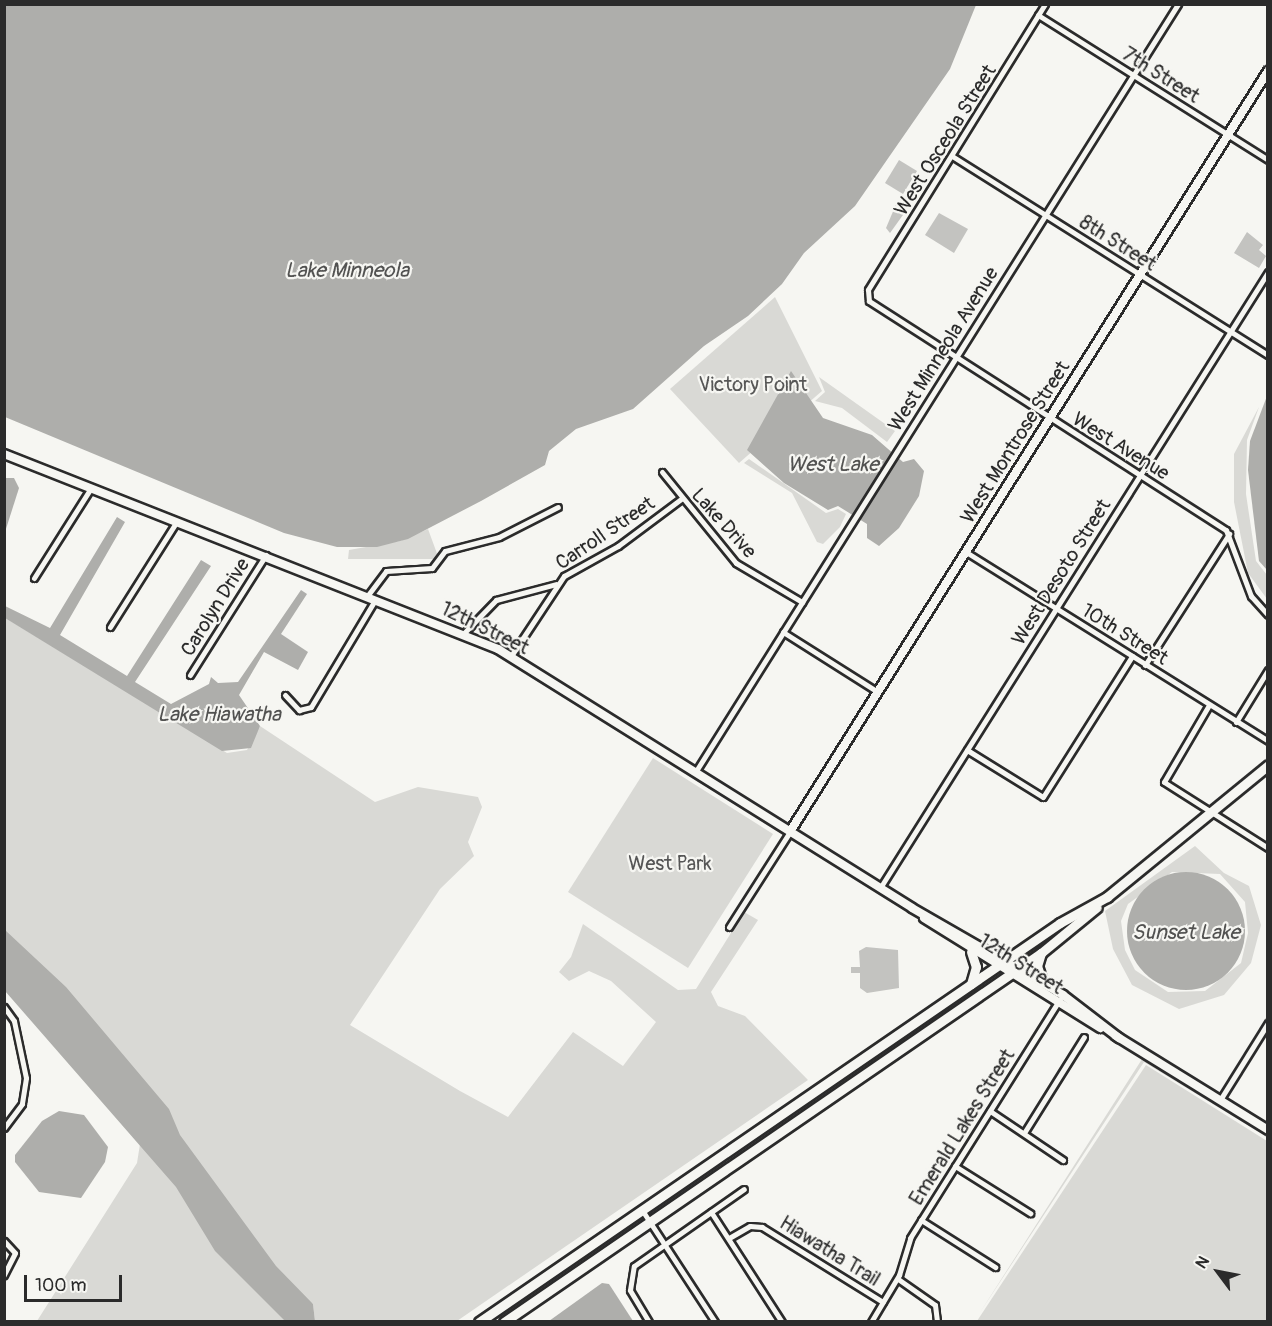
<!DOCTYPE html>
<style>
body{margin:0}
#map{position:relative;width:1272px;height:1326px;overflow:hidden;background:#f6f6f2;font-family:Pangolin,sans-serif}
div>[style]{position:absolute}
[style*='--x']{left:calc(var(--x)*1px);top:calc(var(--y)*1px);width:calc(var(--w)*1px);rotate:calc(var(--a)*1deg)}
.green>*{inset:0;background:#d9d9d5}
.water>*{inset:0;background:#aeaeab}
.round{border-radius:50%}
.building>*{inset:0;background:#c3c3c0}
.roads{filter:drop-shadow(2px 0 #2b2b2b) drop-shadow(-2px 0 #2b2b2b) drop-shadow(0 2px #2b2b2b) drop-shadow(0 -2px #2b2b2b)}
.street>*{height:5px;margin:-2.5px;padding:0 2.5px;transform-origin:2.5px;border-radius:2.5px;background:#f6f6f2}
.secondary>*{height:8px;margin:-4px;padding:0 4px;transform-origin:4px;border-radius:4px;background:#f6f6f2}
.highway>*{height:9px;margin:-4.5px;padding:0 4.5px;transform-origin:4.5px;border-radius:4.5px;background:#f6f6f2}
span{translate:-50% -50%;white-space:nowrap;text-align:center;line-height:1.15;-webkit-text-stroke:4.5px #f6f6f2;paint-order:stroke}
.street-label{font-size:20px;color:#2b2b2b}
.park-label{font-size:20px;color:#565656}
.water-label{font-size:21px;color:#525251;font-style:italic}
.frame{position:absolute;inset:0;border:6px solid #2b2b2b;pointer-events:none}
.north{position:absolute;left:1188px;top:1242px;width:60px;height:60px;-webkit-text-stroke:4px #f6f6f2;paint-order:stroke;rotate:302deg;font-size:16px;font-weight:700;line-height:24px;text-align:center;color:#2b2b2b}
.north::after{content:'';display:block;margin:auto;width:21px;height:27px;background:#2b2b2b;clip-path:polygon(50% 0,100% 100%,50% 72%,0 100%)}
.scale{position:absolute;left:24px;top:1275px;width:98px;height:27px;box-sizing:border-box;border:3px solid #2b2b2b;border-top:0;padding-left:8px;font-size:18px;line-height:21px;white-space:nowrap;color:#2b2b2b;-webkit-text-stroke:4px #f6f6f2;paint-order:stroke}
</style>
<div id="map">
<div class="green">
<i style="clip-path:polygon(775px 297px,822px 391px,739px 463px,670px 389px)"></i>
<i style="clip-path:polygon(819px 377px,895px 431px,887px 442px,842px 408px,815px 401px,825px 392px)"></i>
<i style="clip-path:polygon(1259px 407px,1247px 440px,1246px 494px,1256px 561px,1267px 575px,1267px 599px,1248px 573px,1234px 502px,1234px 454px)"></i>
<i style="clip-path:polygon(749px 459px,826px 513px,838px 509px,846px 514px,840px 527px,823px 544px,817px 542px,792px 493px,744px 463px)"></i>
<i style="clip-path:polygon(428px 529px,439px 559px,348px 559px,349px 550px,400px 541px)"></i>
<i style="clip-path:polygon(4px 617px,227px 753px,247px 750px,260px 726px,375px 802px,418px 787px,478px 797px,482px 807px,468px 842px,474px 856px,440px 889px,350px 1025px,460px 1091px,508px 1117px,573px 1032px,623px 1066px,656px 1022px,611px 981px,589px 971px,569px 981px,559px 972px,571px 957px,583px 924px,678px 990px,696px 989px,744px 912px,758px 920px,711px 992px,718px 1006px,745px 1016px,808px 1080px,457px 1321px,315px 1321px,313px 1304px,282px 1281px,5px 947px)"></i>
<i style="clip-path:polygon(653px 758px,773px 834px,688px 968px,568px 892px)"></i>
<i style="clip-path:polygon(evenodd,1195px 846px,1224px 873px,1249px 886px,1261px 925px,1251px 963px,1224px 995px,1179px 1009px,1132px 985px,1113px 949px,1105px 911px,1195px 846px,1172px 872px,1220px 874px,1245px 902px,1248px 933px,1241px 963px,1205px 991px,1168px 992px,1135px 970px,1125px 950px,1121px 921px,1128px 904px,1172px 872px)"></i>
<i style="clip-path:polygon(4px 963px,298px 1321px,37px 1321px,137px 1163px,140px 1144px)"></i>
<i style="clip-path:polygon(1144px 1056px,1267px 1137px,1144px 1062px,979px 1314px)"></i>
<i style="clip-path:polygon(1146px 1065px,1267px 1141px,1267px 1321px,977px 1321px)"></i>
</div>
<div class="water">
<i style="clip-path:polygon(4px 5px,5px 4px,976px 5px,950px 69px,855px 206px,804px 253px,782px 284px,748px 316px,704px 346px,633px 409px,576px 429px,549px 451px,545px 465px,481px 501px,408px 539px,377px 547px,337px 547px,284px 533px,5px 417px)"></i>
<i style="clip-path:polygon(791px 371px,823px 418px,872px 435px,903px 462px,914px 459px,924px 471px,919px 496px,899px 528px,879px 546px,867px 538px,867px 524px,838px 506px,828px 510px,784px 483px,747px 450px)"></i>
<i style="clip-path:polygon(1267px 396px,1267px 570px,1259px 561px,1248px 470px,1250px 441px)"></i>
<i style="clip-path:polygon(5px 478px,14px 478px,19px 488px,5px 532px)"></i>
<i style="clip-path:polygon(117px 517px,125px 522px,60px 635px,127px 676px,201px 560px,211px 566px,135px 682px,171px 704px,209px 684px,211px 677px,218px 683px,238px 682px,301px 590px,307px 594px,281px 634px,308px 652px,298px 670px,264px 652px,239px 695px,260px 726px,251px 748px,222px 751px,5px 618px,5px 606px,50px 628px)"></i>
<i class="round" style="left:1127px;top:872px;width:118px;height:118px"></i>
<i style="clip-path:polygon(5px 930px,66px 987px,169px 1109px,180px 1135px,276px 1266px,313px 1304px,315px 1321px,285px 1321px,215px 1251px,176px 1187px,5px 991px)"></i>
<i style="clip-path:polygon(59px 1111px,84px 1115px,108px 1147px,105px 1162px,81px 1198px,39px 1192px,15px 1162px,15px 1155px,42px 1121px)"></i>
<i style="clip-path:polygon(602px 1283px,609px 1284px,633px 1321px,549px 1321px)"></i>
</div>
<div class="building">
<i style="clip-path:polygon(899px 160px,917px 171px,903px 194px,885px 183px)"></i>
<i style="clip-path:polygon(897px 202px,908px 208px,890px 233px,886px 228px)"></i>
<i style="clip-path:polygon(939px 213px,968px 229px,954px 253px,925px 235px)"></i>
<i style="clip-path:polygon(1247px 232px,1263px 245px,1259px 250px,1266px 256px,1259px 268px,1234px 253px)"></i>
<i style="clip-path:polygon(866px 947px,898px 950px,899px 988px,867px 993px,860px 988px,860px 973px,851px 973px,851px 967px,860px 967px,859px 951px)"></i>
</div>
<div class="roads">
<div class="street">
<i style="--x:1045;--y:4;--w:336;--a:121.8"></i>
<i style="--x:868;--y:290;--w:11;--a:85"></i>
<i style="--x:869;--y:301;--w:424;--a:32.7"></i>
<i style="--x:1226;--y:530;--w:71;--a:69.3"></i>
<i style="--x:1251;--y:596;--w:25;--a:48"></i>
<i style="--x:1038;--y:15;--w:272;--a:32.2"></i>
<i style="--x:952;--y:156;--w:373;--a:32.2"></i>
<i style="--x:662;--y:472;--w:117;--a:50.9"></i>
<i style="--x:736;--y:563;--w:77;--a:30.6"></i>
<i style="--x:966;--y:552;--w:356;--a:32"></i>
<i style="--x:34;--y:578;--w:107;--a:-57.7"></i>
<i style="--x:368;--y:595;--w:30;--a:-53"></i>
<i style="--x:386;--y:571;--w:46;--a:-3.7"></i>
<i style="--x:432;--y:568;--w:21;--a:-53"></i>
<i style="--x:445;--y:551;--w:56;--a:-14.5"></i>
<i style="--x:499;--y:537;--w:66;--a:-27"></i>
<i style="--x:110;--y:627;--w:125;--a:-57.7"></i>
<i style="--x:783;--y:632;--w:112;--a:32.3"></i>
<i style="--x:464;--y:633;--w:46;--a:-45.9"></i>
<i style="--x:496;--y:600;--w:62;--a:-14.9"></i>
<i style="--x:511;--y:656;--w:96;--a:-56.5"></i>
<i style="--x:564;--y:576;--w:62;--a:-29.1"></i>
<i style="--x:618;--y:546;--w:79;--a:-36.7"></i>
<i style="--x:1145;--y:665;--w:156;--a:-57.3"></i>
<i style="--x:190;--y:675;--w:142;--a:-57.7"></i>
<i style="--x:285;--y:695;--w:21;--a:47"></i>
<i style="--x:299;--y:710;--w:12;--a:-14"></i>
<i style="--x:311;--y:707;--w:125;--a:-59.1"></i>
<i style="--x:1209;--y:705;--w:89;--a:120.3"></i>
<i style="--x:1164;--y:782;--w:123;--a:32.4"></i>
<i style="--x:1236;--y:722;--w:61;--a:-58.4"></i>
<i style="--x:967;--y:750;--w:89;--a:31.7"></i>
<i style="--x:1043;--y:797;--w:167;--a:-57.7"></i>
<i style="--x:696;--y:771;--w:906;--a:-57.85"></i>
<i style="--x:880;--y:888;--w:728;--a:-57.79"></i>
<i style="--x:729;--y:927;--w:115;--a:-57.4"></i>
<i style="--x:4;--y:1007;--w:17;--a:54"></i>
<i style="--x:14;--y:1021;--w:58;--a:78.1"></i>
<i style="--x:26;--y:1078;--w:26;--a:99"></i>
<i style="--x:22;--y:1104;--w:30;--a:127"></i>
<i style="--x:1220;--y:1100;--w:91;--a:-58.1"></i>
<i style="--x:990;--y:1111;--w:88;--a:33.9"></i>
<i style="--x:1024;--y:1133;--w:113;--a:-58"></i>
<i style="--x:955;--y:1166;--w:89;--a:32.1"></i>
<i style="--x:642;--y:1210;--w:134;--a:56.9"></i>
<i style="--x:711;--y:1212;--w:131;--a:57.2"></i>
<i style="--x:921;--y:1220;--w:88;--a:32.4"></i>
<i style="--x:729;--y:1238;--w:24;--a:-30"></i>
<i style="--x:750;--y:1226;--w:12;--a:5"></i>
<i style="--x:762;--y:1227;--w:142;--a:31.8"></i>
<i style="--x:4;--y:1241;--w:16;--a:47"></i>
<i style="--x:15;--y:1253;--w:25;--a:117"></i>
<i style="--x:898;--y:1279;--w:45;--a:35.1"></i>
<i style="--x:935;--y:1305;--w:17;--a:83"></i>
<i style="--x:649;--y:1322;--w:37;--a:-121"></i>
<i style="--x:630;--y:1290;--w:24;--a:-81"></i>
<i style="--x:634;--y:1266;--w:134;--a:-35"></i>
<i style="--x:871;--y:1322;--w:55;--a:-59.2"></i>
<i style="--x:899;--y:1275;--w:39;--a:-73"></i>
<i style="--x:910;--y:1238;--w:282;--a:-57.9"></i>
</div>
<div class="secondary">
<i style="--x:4;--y:454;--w:531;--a:21.54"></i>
<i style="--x:498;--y:649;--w:488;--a:32"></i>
<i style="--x:912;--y:908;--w:174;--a:29.9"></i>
<i style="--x:1063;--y:995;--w:71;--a:37.5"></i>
<i style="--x:791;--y:830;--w:896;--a:-57.85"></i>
<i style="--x:924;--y:918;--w:208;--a:32"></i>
<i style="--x:1116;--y:1036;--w:179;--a:31.7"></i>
</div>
<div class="highway">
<i style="--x:1041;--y:953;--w:14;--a:107"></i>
<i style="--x:1037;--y:966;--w:18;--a:71"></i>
<i style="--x:971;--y:984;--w:18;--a:-74"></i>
<i style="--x:976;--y:967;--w:16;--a:-108"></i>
<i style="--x:479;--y:1322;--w:705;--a:-34.48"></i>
<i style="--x:1060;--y:923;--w:54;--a:-29"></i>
<i style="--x:1107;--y:897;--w:208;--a:-39.3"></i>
<i style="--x:504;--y:1322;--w:652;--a:-34.49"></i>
<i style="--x:1041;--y:953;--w:72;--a:-39.4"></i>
</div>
</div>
<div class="street-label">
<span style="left:1161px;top:75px;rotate:32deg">7th Street</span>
<span style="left:945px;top:140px;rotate:-58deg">West Osceola Street</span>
<span style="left:1118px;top:243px;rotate:32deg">8th Street</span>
<span style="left:943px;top:349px;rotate:-58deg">West Minneola Avenue</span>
<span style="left:1015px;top:442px;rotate:-58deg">West Montrose Street</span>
<span style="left:1121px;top:446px;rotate:32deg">West Avenue</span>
<span style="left:724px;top:523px;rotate:48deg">Lake Drive</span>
<span style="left:605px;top:533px;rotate:-34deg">Carroll Street</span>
<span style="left:1061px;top:572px;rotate:-58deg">West Desoto Street</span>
<span style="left:215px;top:607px;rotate:-58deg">Carolyn Drive</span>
<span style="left:485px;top:628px;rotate:26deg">12th Street</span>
<span style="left:1125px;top:634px;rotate:32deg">10th Street</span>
<span style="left:1021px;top:964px;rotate:32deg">12th Street</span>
<span style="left:962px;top:1127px;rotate:-58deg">Emerald Lakes Street</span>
<span style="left:830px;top:1251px;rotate:32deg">Hiawatha Trail</span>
</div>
<div class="park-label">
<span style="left:753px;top:384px">Victory Point</span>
<span style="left:670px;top:863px">West Park</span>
</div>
<div class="water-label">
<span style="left:347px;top:271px">Lake Minneola</span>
<span style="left:833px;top:465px">West Lake</span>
<span style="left:219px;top:715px">Lake Hiawatha</span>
<span style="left:1186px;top:933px">Sunset Lake</span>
</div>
<div class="frame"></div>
<div class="north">N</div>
<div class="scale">100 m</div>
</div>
